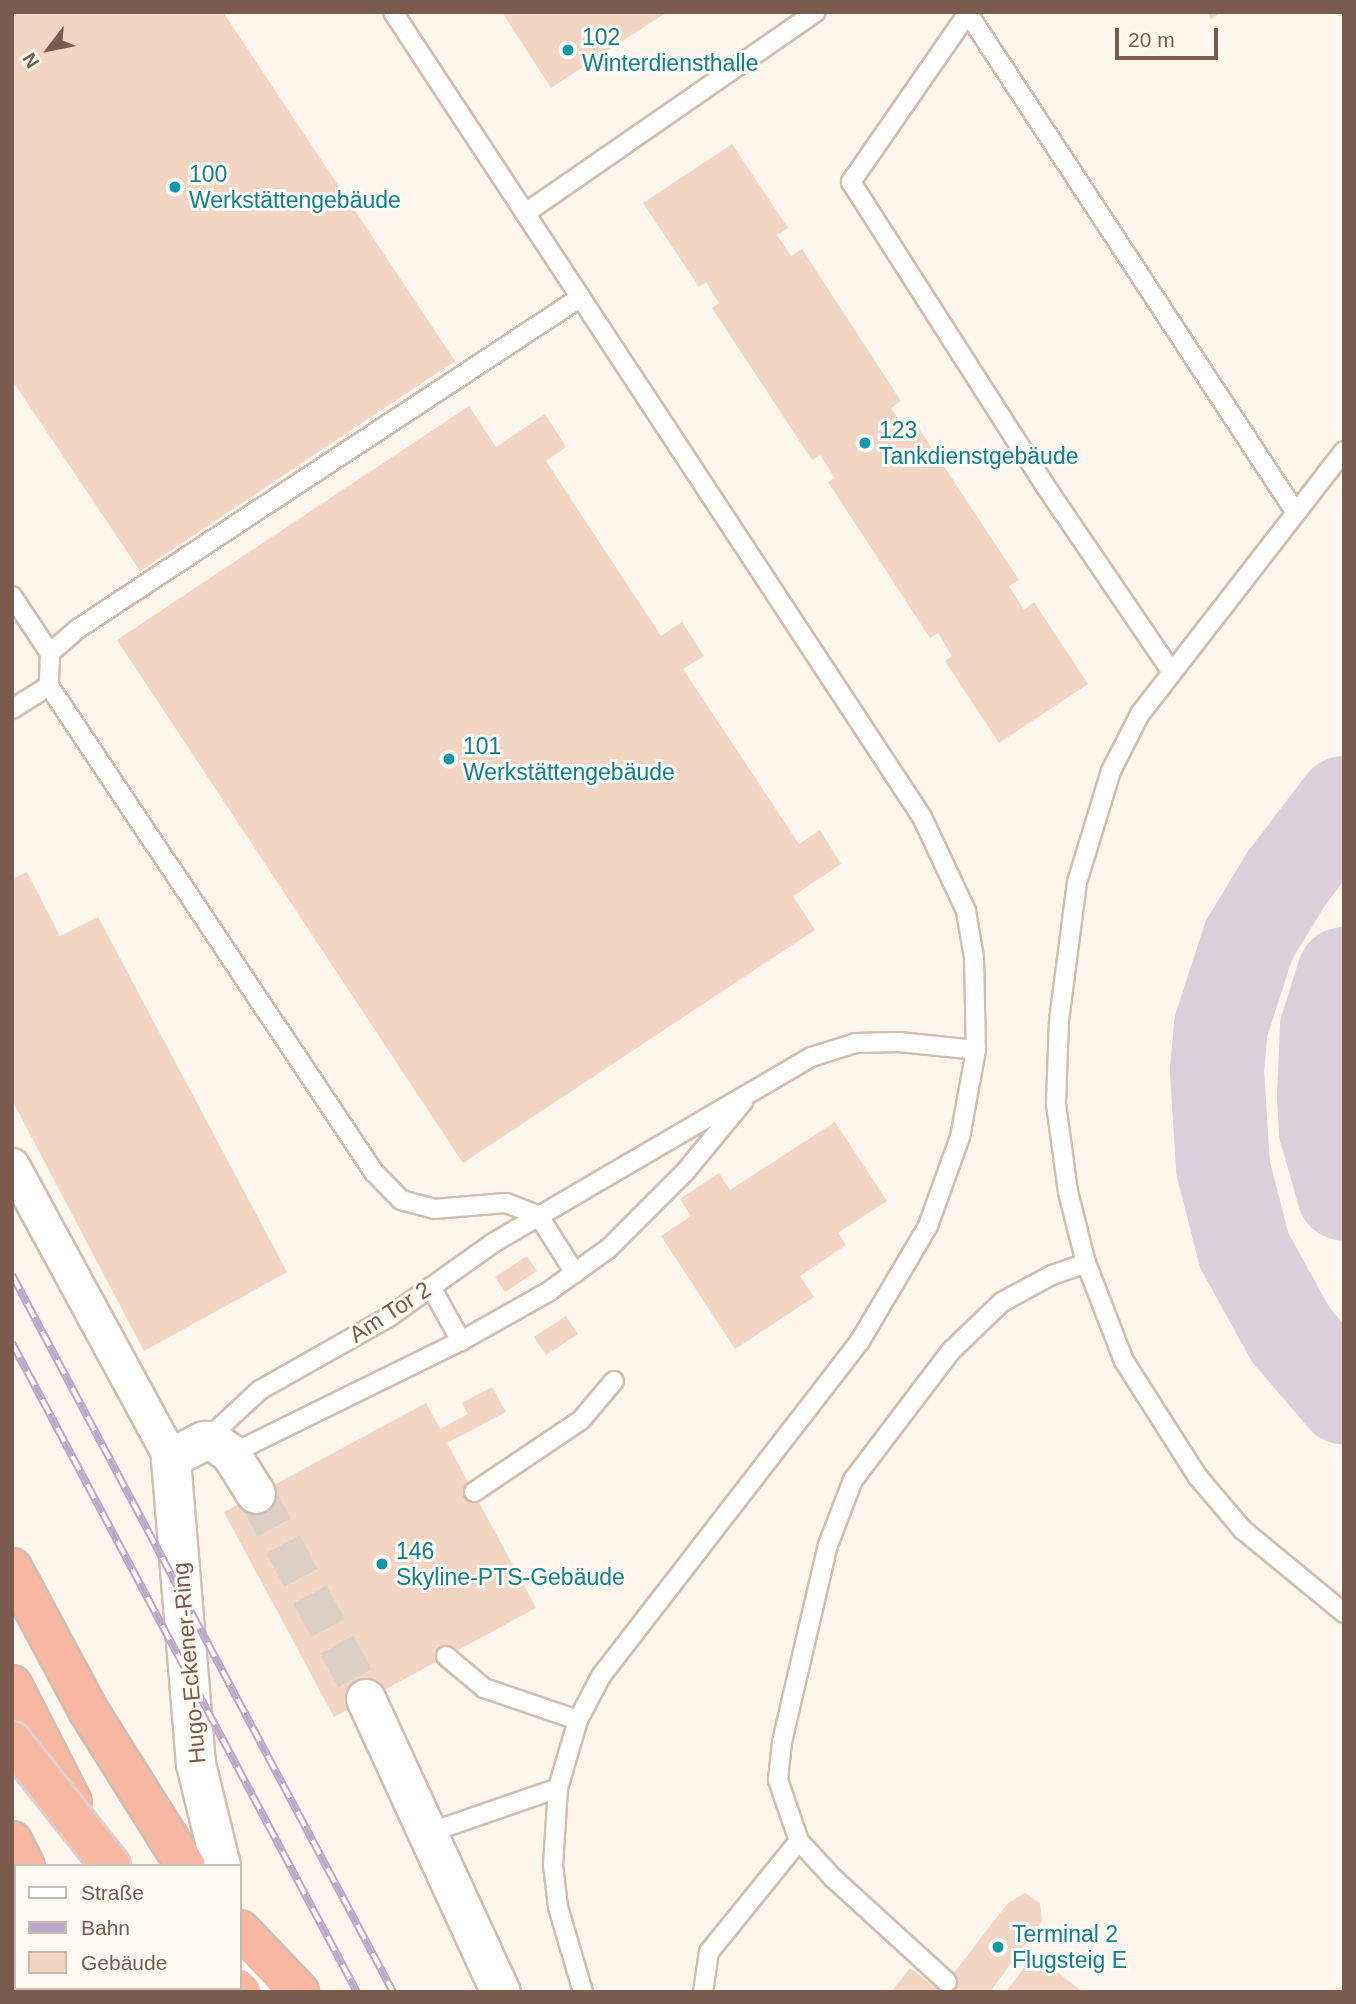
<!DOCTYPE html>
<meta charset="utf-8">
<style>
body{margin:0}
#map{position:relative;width:1356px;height:2004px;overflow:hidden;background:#fdf6ec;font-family:Arial,sans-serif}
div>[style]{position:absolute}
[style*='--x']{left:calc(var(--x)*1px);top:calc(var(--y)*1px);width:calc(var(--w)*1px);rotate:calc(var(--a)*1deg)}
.taxiway>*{height:94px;margin:-47px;padding:0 47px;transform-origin:47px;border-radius:47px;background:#dbcfda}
.building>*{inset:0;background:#f3d5c3}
.tertiary-tunnel>*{height:38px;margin-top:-19px;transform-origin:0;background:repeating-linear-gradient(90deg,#dcd0c4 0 38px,transparent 0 57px)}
.roads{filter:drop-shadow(2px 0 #d1beb0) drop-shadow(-2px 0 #d1beb0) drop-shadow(0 2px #d1beb0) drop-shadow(0 -2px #d1beb0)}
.service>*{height:18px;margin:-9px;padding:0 9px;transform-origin:9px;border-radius:9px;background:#fff}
.minor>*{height:33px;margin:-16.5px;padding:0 16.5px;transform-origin:16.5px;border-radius:16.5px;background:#fff}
.tertiary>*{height:38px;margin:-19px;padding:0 19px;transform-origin:19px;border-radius:19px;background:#fff}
.motorway>*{height:38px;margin:-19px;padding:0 19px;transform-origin:19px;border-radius:19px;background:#f7b7a3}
.rail>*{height:8px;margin-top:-4px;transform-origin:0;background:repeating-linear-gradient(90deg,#fffaf3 0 16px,#b9a8c9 0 32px);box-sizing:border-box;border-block:2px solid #b9a8c9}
.bridges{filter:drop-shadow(2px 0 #dad1cd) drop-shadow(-2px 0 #dad1cd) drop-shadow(0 2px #dad1cd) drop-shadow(0 -2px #dad1cd)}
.motorway-bridge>*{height:38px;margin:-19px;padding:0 19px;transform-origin:19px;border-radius:19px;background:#f7b7a3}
.dots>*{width:19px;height:19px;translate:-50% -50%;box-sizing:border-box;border:4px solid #fffaf3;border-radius:50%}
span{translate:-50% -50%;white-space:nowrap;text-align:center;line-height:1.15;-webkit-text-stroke:6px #fffaf3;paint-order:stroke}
.culture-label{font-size:23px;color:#0d838f}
.left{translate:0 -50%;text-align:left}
.street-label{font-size:23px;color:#7a5c4d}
.frame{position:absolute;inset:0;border:14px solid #7a5c4d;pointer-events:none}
.legend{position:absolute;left:14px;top:1864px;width:228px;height:126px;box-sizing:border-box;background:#fffaf3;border:2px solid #cabbb1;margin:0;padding:9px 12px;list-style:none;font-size:21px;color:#7a5c4d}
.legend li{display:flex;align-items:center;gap:14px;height:35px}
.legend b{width:35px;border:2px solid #cabbb1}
.north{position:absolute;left:14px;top:14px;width:70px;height:70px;-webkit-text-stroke:5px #fffaf3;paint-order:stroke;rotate:238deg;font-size:19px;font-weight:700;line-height:28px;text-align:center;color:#7a5c4d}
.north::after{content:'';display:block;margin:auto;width:24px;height:32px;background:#7a5c4d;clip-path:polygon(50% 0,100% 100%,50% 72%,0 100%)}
.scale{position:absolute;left:1115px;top:28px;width:103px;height:32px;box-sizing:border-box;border:4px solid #7a5c4d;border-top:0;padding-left:9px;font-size:21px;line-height:24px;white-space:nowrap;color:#7a5c4d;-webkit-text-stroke:5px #fffaf3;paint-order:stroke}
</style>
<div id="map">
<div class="taxiway">
<i style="--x:1344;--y:803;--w:96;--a:127.3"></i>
<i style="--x:1286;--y:879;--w:71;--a:121.2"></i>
<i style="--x:1249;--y:940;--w:90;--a:108"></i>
<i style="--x:1221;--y:1026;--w:45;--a:95.1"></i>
<i style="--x:1217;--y:1071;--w:96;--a:86.4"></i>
<i style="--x:1223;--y:1167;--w:86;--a:75.8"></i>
<i style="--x:1244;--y:1250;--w:97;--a:61.1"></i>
<i style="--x:1291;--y:1335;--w:82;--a:49.5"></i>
<i style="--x:1344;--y:974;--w:57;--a:107.5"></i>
<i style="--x:1327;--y:1028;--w:68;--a:92.5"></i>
<i style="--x:1324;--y:1096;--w:34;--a:87"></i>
<i style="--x:1326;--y:1130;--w:66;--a:74.3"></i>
</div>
<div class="building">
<i style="clip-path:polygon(12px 12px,223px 12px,455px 361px,140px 571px,12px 380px)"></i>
<i style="clip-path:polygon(502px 12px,667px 12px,551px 88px)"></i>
<i style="clip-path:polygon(1207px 12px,1221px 12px,1211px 19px)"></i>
<i style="clip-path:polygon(732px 144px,788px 228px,777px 235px,791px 256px,802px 249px,901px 401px,891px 408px,906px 431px,916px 424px,1019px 580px,1009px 586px,1024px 610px,1034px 602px,1088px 684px,999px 743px,945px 661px,952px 656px,938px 633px,930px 638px,828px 482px,835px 478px,820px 455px,812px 460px,712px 308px,719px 303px,706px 282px,699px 287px,643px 203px)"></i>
<i style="clip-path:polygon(469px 406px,496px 447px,545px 414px,566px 447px,546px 461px,661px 636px,682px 622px,704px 656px,683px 669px,799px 844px,820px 830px,841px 864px,793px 896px,815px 930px,463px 1163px,117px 640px)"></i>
<i style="clip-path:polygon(27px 872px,60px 936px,98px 917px,287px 1272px,144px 1351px,12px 1100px,12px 879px)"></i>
<i style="clip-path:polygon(835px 1122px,887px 1201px,838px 1233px,846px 1245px,800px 1276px,814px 1297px,735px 1349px,661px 1236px,691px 1216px,680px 1199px,719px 1173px,730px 1190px)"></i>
<i style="clip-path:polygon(527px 1256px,537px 1271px,505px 1292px,495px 1277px)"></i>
<i style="clip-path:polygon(566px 1316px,578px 1334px,546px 1355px,534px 1337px)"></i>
<i style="clip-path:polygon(492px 1387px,506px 1412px,447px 1443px,536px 1608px,334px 1717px,224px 1512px,426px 1403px,440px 1429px,468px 1414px,462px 1403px)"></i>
<i style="clip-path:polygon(1025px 1893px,1040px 1903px,1042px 1921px,990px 1992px,891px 1992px,910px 1968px,940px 1991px,1008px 1903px)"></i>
<i style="clip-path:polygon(1034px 1954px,1083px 1992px,1006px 1992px)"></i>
</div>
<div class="tertiary-tunnel">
<i style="--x:256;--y:1494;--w:233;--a:61.8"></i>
</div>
<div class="roads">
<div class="service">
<i style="--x:393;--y:12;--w:963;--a:56.69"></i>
<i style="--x:922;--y:817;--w:104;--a:64.9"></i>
<i style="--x:966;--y:911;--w:48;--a:80.3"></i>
<i style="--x:974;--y:958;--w:92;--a:88.8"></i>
<i style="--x:976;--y:1050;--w:88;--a:100.4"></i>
<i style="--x:960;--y:1137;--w:95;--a:109.8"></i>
<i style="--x:928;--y:1226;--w:134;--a:120.6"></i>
<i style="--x:860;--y:1341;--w:423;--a:127.7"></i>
<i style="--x:601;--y:1676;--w:50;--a:117.6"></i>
<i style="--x:578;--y:1720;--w:71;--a:106.4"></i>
<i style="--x:558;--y:1788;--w:77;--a:93.7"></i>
<i style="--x:553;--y:1865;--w:42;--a:83.2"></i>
<i style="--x:558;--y:1907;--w:89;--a:73.6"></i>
<i style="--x:967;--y:12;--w:599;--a:56.71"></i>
<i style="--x:968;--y:13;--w:206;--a:124.7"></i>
<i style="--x:851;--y:182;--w:358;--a:57.4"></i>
<i style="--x:1044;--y:484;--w:227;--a:55.8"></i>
<i style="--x:527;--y:212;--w:351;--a:-34.7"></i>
<i style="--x:1344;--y:451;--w:333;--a:127.8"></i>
<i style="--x:1140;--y:714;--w:64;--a:117"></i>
<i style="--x:1111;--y:771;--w:116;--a:107"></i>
<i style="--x:1077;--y:882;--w:140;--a:97.4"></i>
<i style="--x:1059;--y:1021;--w:83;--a:92.1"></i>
<i style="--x:1056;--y:1104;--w:89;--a:82.2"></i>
<i style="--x:1068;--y:1192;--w:73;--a:75.8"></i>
<i style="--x:1086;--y:1263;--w:105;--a:68.8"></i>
<i style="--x:1124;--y:1361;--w:138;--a:57.5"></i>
<i style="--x:1198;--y:1477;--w:70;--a:49.7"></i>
<i style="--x:1243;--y:1530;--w:131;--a:39.4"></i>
<i style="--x:12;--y:596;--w:69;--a:56.3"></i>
<i style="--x:50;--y:653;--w:33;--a:92"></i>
<i style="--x:49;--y:686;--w:585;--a:56.23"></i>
<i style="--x:374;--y:1172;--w:39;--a:46"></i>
<i style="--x:401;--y:1200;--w:34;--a:15"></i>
<i style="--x:434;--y:1209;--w:72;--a:-4.8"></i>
<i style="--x:506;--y:1203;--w:34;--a:21"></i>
<i style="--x:538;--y:1215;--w:69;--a:57.5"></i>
<i style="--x:50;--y:653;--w:38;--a:-41"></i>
<i style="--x:79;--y:628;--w:601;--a:-33.4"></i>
<i style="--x:12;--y:709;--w:44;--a:-31.9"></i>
<i style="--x:431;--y:1287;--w:62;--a:60.9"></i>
<i style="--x:206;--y:1440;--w:74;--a:-42.8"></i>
<i style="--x:260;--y:1390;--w:148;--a:-29.5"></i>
<i style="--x:389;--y:1317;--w:128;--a:-35.4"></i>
<i style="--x:493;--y:1243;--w:368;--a:-30.3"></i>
<i style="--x:811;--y:1057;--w:47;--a:-17.3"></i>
<i style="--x:856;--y:1043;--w:43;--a:-1.3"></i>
<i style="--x:899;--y:1042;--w:77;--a:5.9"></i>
<i style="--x:231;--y:1454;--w:256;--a:-26.2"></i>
<i style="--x:461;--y:1341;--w:100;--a:-29.4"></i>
<i style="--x:548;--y:1292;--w:75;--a:-35.8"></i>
<i style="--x:609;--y:1248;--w:107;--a:-45"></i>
<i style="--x:685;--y:1172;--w:91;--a:-50.4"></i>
<i style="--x:474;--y:1492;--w:129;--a:-33.9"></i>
<i style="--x:581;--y:1420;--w:51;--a:-49.8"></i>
<i style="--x:446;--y:1656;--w:50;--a:40.1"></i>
<i style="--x:484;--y:1688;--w:99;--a:18.8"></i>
<i style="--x:431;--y:1832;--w:134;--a:-19.1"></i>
<i style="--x:947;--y:1982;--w:154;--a:-137.6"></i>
<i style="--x:833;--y:1878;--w:50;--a:-132.6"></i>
<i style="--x:799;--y:1841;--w:65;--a:-109"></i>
<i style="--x:778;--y:1780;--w:38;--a:-84"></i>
<i style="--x:782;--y:1742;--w:202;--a:-76.9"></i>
<i style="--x:828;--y:1545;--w:70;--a:-69"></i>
<i style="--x:853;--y:1480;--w:162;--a:-52.8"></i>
<i style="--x:951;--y:1351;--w:71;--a:-43.9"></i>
<i style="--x:1002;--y:1302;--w:57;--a:-28.4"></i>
<i style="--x:1052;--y:1275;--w:36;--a:-19"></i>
<i style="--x:703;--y:1992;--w:40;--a:-81.5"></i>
<i style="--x:709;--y:1952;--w:143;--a:-51"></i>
</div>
<div class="minor">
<i style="--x:12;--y:1165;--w:333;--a:61.5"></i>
</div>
<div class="tertiary">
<i style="--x:366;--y:1699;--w:323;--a:65.3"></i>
<i style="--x:221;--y:1866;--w:105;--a:-103.8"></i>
<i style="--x:196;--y:1764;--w:307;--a:-94.7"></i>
<i style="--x:171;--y:1458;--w:38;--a:-27"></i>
<i style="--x:205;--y:1441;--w:9;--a:6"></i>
<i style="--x:214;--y:1442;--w:21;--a:35"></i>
<i style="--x:231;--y:1454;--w:47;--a:58"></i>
<i style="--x:240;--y:1931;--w:65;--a:71"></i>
</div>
<div class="motorway">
<i style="--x:12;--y:1568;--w:161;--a:61.8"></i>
<i style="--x:88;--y:1710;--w:184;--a:57.9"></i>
<i style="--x:12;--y:1685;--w:131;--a:62.9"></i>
<i style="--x:12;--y:1841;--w:28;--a:63"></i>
<i style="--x:240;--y:1930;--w:86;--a:46.4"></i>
<i style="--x:89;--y:1988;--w:4;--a:63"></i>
<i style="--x:169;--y:1988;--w:4;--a:76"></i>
<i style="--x:237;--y:1988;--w:6;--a:45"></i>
</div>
</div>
<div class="rail">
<i style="--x:12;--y:1275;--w:812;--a:62.01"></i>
<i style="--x:12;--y:1343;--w:735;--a:62.01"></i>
</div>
<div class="bridges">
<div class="motorway-bridge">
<i style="--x:12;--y:1741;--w:159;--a:51.6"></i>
</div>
</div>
<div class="dots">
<i style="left:568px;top:50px;background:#0f9aa8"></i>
<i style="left:175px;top:187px;background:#0f9aa8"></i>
<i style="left:865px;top:443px;background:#0f9aa8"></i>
<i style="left:449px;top:759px;background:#0f9aa8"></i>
<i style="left:382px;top:1564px;background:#0f9aa8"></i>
<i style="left:998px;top:1947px;background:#0f9aa8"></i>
</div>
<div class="culture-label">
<span class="left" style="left:582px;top:50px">102<br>Winterdiensthalle</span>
<span class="left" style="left:189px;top:187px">100<br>Werkstättengebäude</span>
<span class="left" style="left:879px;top:443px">123<br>Tankdienstgebäude</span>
<span class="left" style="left:463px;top:759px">101<br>Werkstättengebäude</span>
<span class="left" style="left:396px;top:1564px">146<br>Skyline-PTS-Gebäude</span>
<span class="left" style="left:1012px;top:1947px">Terminal 2<br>Flugsteig E</span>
</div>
<div class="street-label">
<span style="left:390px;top:1312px;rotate:-33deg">Am Tor 2</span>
<span style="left:189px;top:1663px;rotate:-95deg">Hugo-Eckener-Ring</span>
</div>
<div class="frame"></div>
<ul class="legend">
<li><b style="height:9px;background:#fff"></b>Straße</li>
<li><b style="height:9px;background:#b9a8c9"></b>Bahn</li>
<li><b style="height:19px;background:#f3d5c3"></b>Gebäude</li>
</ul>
<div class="north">N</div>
<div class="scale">20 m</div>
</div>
